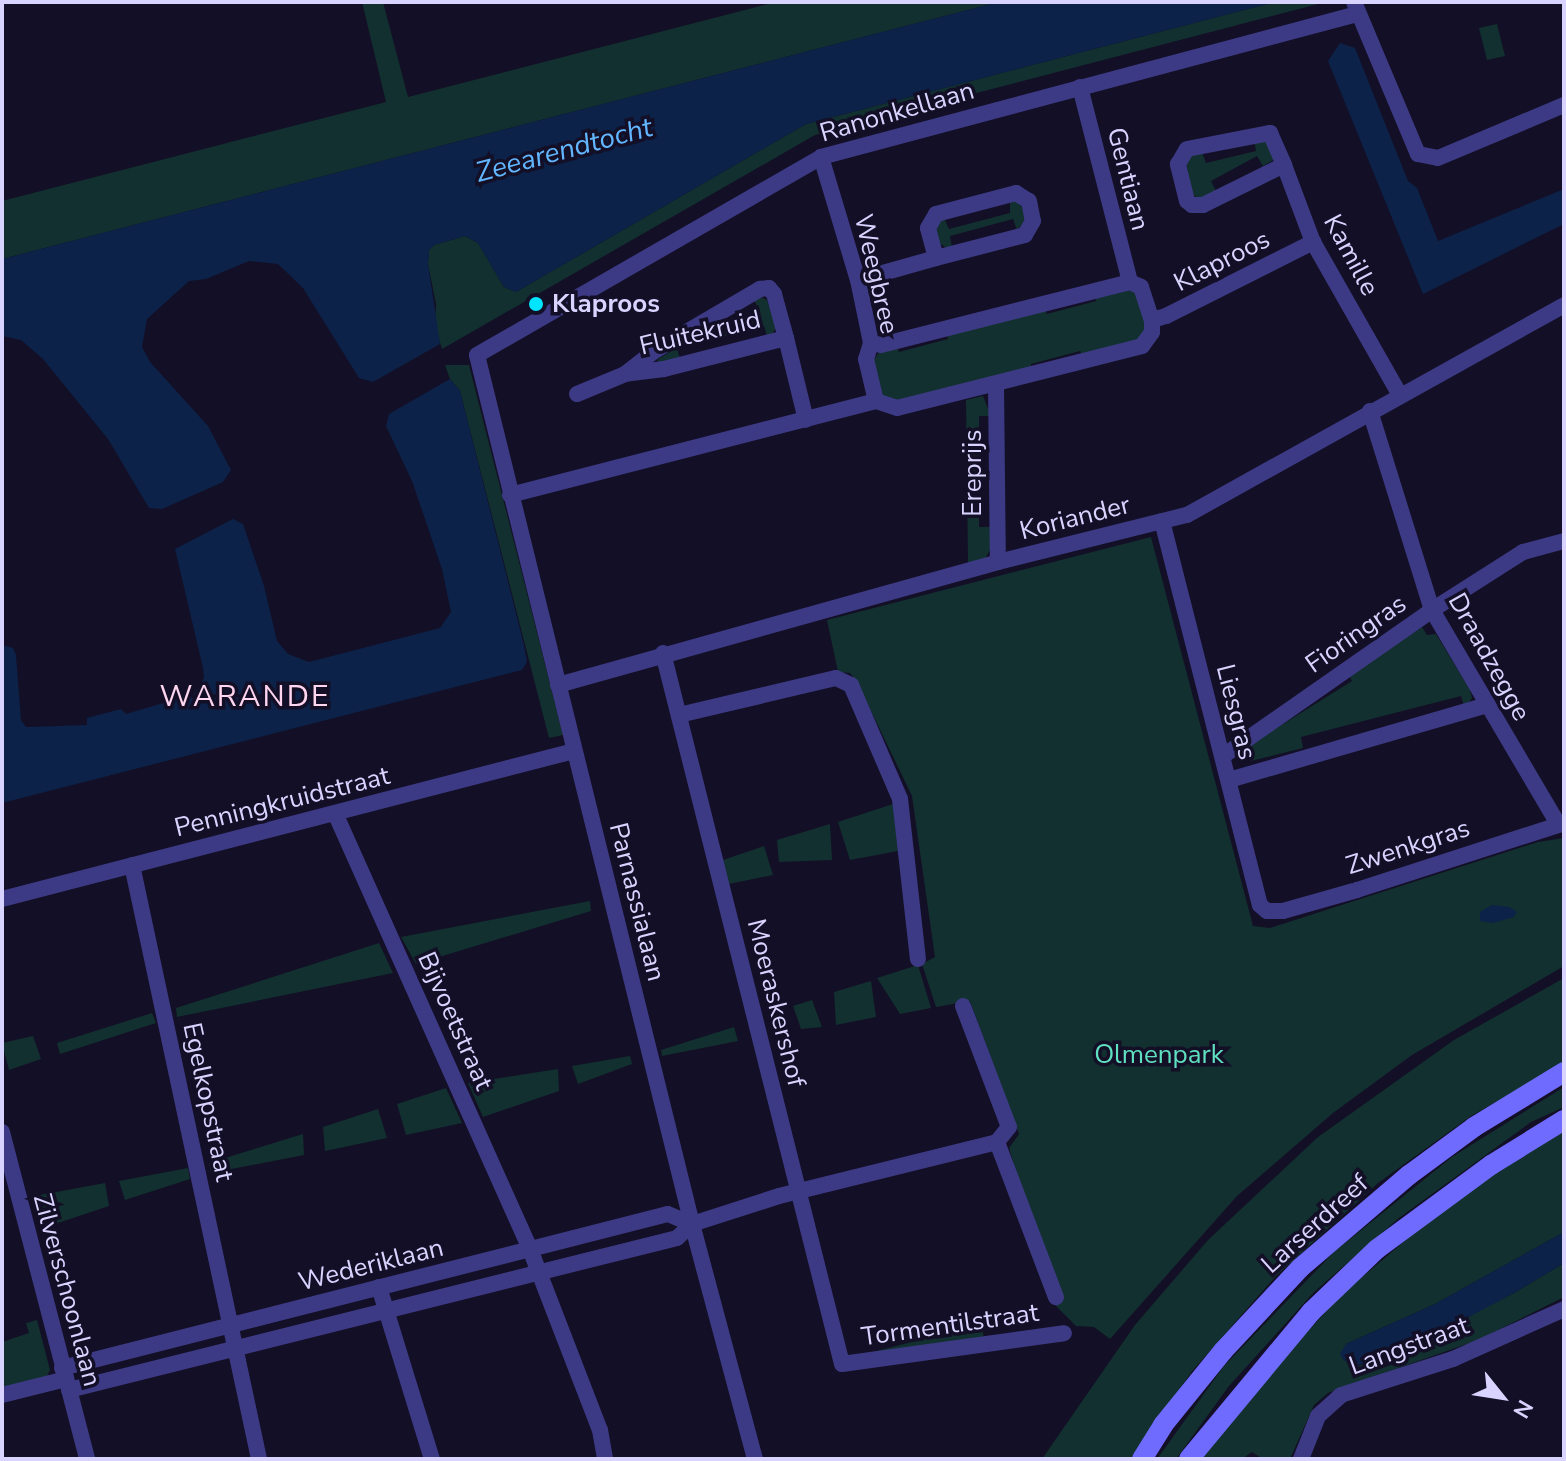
<!DOCTYPE html>
<style>
body{margin:0}
#map{position:relative;width:1566px;height:1461px;overflow:hidden;background:#130f26;font-family:"Nunito Sans",sans-serif}
div>[style]{position:absolute}
[style*='--x']{left:calc(var(--x)*1px);top:calc(var(--y)*1px);width:calc(var(--w)*1px);rotate:calc(var(--a)*1deg)}
.green>*{inset:0;background:#12302f}
.water>*{inset:0;background:#0c2248}
.minor>*{height:16px;margin:-8px;padding:0 8px;transform-origin:8px;border-radius:8px;background:#3d3a85}
.secondary>*{height:20px;margin:-10px;padding:0 10px;transform-origin:10px;border-radius:10px;background:#6f6bff}
.dots>*{width:22px;height:22px;translate:-50% -50%;box-sizing:border-box;border:4px solid #130f26;border-radius:50%}
span{translate:-50% -50%;white-space:nowrap;text-align:center;line-height:1.15;-webkit-text-stroke:7px #130f26;paint-order:stroke}
.street-label{font-size:26px;color:#d9d4ff}
.poi-label{font-size:26px;color:#d9d4ff;font-weight:700}
.left{translate:0 -50%;text-align:left}
.park-label{font-size:26px;color:#5fe0c0}
.water-label{font-size:28px;color:#62b6ff;font-style:italic}
.quarter-label{font-size:30px;color:#ffd6f0;letter-spacing:2px}
.frame{position:absolute;inset:0;border:4px solid #d9d4ff;pointer-events:none}
.north{position:absolute;left:1462px;top:1357px;width:80px;height:80px;-webkit-text-stroke:6px #130f26;paint-order:stroke;rotate:120deg;font-size:22px;font-weight:700;line-height:32px;text-align:center;color:#d9d4ff}
.north::after{content:'';display:block;margin:auto;width:28px;height:36px;background:#d9d4ff;clip-path:polygon(50% 0,100% 100%,50% 72%,0 100%)}
</style>
<div id="map">
<div class="green">
<i style="clip-path:polygon(362px 2px,383px 2px,408px 97px,776px 2px,999px 2px,2px 259px,2px 201px,386px 102px)"></i>
<i style="clip-path:polygon(1275px 2px,1326px 2px,815px 135px,442px 349px,435px 326px,436px 304px,428px 264px,429px 250px,434px 245px,465px 236px,478px 243px,504px 287px,516px 292px,806px 124px)"></i>
<i style="clip-path:polygon(1497px 24px,1505px 56px,1487px 60px,1479px 28px)"></i>
<i style="clip-path:polygon(1266px 138px,1275px 159px,1263px 166px,1257px 156px,1211px 181px,1216px 191px,1199px 199px,1191px 193px,1186px 161px,1192px 155px,1202px 152px,1206px 163px,1256px 151px,1254px 139px)"></i>
<i style="clip-path:polygon(1010px 201px,1017px 202px,1023px 208px,1026px 220px,1017px 230px,1013px 219px,950px 236px,952px 247px,945px 247px,937px 241px,936px 226px,944px 218px,949px 229px,1010px 213px)"></i>
<i style="clip-path:polygon(1130px 289px,1139px 296px,1146px 331px,1140px 340px,1082px 356px,1080px 351px,1031px 364px,1032px 369px,896px 404px,882px 395px,874px 360px,879px 352px,897px 346px,899px 352px,948px 339px,947px 334px,1045px 309px,1047px 314px,1096px 301px,1095px 296px)"></i>
<i style="clip-path:polygon(761px 297px,767px 300px,776px 328px,773px 333px,767px 336px,764px 326px,677px 348px,680px 359px,661px 364px,657px 360px,713px 324px,719px 333px,759px 310px,754px 300px)"></i>
<i style="clip-path:polygon(445px 365px,469px 365px,563px 735px,549px 738px,460px 391px,450px 379px)"></i>
<i style="clip-path:polygon(983px 396px,991px 416px,979px 416px,979px 527px,991px 527px,991px 548px,985px 559px,968px 563px,966px 400px)"></i>
<i style="clip-path:polygon(1151px 537px,1253px 926px,1270px 928px,1538px 842px,1564px 838px,1564px 966px,1412px 1055px,1333px 1113px,1237px 1196px,1110px 1339px,1094px 1327px,1076px 1326px,1056px 1306px,1009px 1148px,1019px 1134px,970px 1001px,936px 1007px,922px 964px,935px 957px,912px 796px,857px 682px,850px 673px,838px 672px,827px 620px)"></i>
<i style="clip-path:polygon(1422px 627px,1427px 635px,1436px 634px,1470px 690px,1472px 698px,1465px 709px,1461px 696px,1301px 737px,1303px 748px,1251px 761px,1245px 748px,1352px 681px,1349px 675px)"></i>
<i style="clip-path:polygon(893px 804px,898px 851px,850px 860px,838px 822px)"></i>
<i style="clip-path:polygon(830px 824px,832px 860px,779px 862px,777px 840px)"></i>
<i style="clip-path:polygon(764px 846px,773px 875px,729px 884px,723px 860px)"></i>
<i style="clip-path:polygon(590px 901px,591px 911px,416px 964px,401px 937px)"></i>
<i style="clip-path:polygon(379px 943px,393px 973px,177px 1017px,176px 1008px)"></i>
<i style="clip-path:polygon(918px 965px,931px 1008px,900px 1014px,877px 978px)"></i>
<i style="clip-path:polygon(1564px 978px,1564px 1064px,1471px 1116px,1378px 1183px,1276px 1276px,1193px 1370px,1130px 1459px,1042px 1459px,1135px 1325px,1208px 1240px,1318px 1137px,1454px 1040px)"></i>
<i style="clip-path:polygon(871px 981px,876px 1017px,836px 1025px,834px 992px)"></i>
<i style="clip-path:polygon(812px 1000px,822px 1027px,801px 1029px,793px 1006px)"></i>
<i style="clip-path:polygon(152px 1013px,156px 1023px,60px 1054px,57px 1043px)"></i>
<i style="clip-path:polygon(734px 1027px,738px 1041px,662px 1056px,661px 1050px)"></i>
<i style="clip-path:polygon(33px 1036px,41px 1059px,9px 1070px,2px 1043px)"></i>
<i style="clip-path:polygon(630px 1056px,632px 1064px,578px 1084px,572px 1066px)"></i>
<i style="clip-path:polygon(558px 1069px,559px 1091px,483px 1117px,468px 1083px)"></i>
<i style="clip-path:polygon(1564px 1087px,1564px 1107px,1531px 1122px,1399px 1218px,1314px 1292px,1229px 1386px,1176px 1459px,1157px 1459px,1224px 1366px,1334px 1252px,1452px 1157px)"></i>
<i style="clip-path:polygon(446px 1088px,462px 1123px,406px 1135px,397px 1104px)"></i>
<i style="clip-path:polygon(378px 1109px,387px 1138px,325px 1151px,323px 1127px)"></i>
<i style="clip-path:polygon(1564px 1127px,1564px 1232px,1435px 1304px,1346px 1344px,1343px 1359px,1356px 1367px,1405px 1347px,1514px 1293px,1564px 1263px,1564px 1297px,1478px 1340px,1328px 1393px,1314px 1405px,1290px 1459px,1263px 1459px,1252px 1452px,1242px 1459px,1202px 1459px,1233px 1414px,1341px 1295px,1465px 1190px)"></i>
<i style="clip-path:polygon(303px 1134px,304px 1155px,211px 1173px,209px 1163px)"></i>
<i style="clip-path:polygon(188px 1168px,190px 1179px,125px 1200px,119px 1181px)"></i>
<i style="clip-path:polygon(105px 1183px,109px 1206px,49px 1226px,40px 1195px)"></i>
<i style="clip-path:polygon(37px 1320px,50px 1370px,47px 1376px,2px 1388px,2px 1342px,29px 1333px,26px 1323px)"></i>
<i style="clip-path:polygon(981px 1324px,984px 1338px,869px 1353px)"></i>
</div>
<div class="water">
<i style="clip-path:polygon(999px 2px,1275px 2px,806px 124px,516px 292px,504px 287px,478px 243px,465px 236px,434px 245px,429px 250px,428px 264px,440px 344px,373px 382px,359px 378px,303px 288px,278px 264px,249px 261px,206px 279px,189px 281px,147px 319px,142px 347px,150px 362px,208px 426px,231px 470px,223px 482px,162px 509px,149px 508px,108px 439px,43px 359px,21px 340px,2px 336px,2px 259px)"></i>
<i style="clip-path:polygon(1340px 43px,1355px 48px,1408px 181px,1417px 188px,1438px 241px,1564px 189px,1564px 224px,1423px 294px,1328px 61px)"></i>
<i style="clip-path:polygon(450px 379px,460px 391px,524px 645px,527px 662px,522px 670px,2px 803px,2px 645px,13px 648px,16px 655px,21px 720px,26px 727px,87px 725px,87px 718px,121px 709px,126px 714px,194px 694px,204px 678px,203px 668px,175px 549px,233px 519px,243px 524px,264px 586px,277px 641px,288px 654px,309px 662px,440px 628px,451px 612px,442px 569px,412px 481px,386px 426px,389px 414px)"></i>
<i style="clip-path:polygon(1492px 905px,1509px 907px,1517px 912px,1514px 917px,1493px 923px,1480px 921px,1480px 912px)"></i>
<i style="clip-path:polygon(1564px 1232px,1564px 1263px,1514px 1293px,1448px 1328px,1375px 1360px,1352px 1367px,1343px 1359px,1340px 1354px,1346px 1344px,1435px 1304px)"></i>
</div>
<div class="minor">
<i style="--x:1354;--y:2;--w:165;--a:67.2"></i>
<i style="--x:1418;--y:154;--w:20;--a:11"></i>
<i style="--x:1438;--y:158;--w:137;--a:-22.8"></i>
<i style="--x:1080;--y:87;--w:201;--a:75.6"></i>
<i style="--x:821;--y:157;--w:128;--a:73.3"></i>
<i style="--x:858;--y:280;--w:64;--a:78.3"></i>
<i style="--x:871;--y:343;--w:17;--a:107"></i>
<i style="--x:866;--y:359;--w:43;--a:76.6"></i>
<i style="--x:1284;--y:165;--w:90;--a:153.7"></i>
<i style="--x:1203;--y:205;--w:11;--a:180"></i>
<i style="--x:1192;--y:205;--w:6;--a:-141"></i>
<i style="--x:1187;--y:201;--w:38;--a:-104"></i>
<i style="--x:1178;--y:164;--w:17;--a:-59"></i>
<i style="--x:1187;--y:149;--w:85;--a:-10.9"></i>
<i style="--x:1270;--y:133;--w:35;--a:66"></i>
<i style="--x:1284;--y:165;--w:82;--a:69.4"></i>
<i style="--x:1313;--y:242;--w:176;--a:60.4"></i>
<i style="--x:858;--y:280;--w:81;--a:-15.8"></i>
<i style="--x:936;--y:258;--w:31;--a:-105"></i>
<i style="--x:928;--y:228;--w:16;--a:-60"></i>
<i style="--x:936;--y:214;--w:83;--a:-14.7"></i>
<i style="--x:1016;--y:193;--w:15;--a:32"></i>
<i style="--x:1029;--y:201;--w:20;--a:79"></i>
<i style="--x:1033;--y:221;--w:16;--a:120"></i>
<i style="--x:1025;--y:235;--w:92;--a:165.5"></i>
<i style="--x:786;--y:338;--w:126;--a:165.7"></i>
<i style="--x:664;--y:369;--w:39;--a:173"></i>
<i style="--x:625;--y:374;--w:39;--a:-38"></i>
<i style="--x:656;--y:350;--w:121;--a:-30.4"></i>
<i style="--x:760;--y:289;--w:9;--a:-6"></i>
<i style="--x:769;--y:288;--w:8;--a:50"></i>
<i style="--x:774;--y:294;--w:46;--a:74.7"></i>
<i style="--x:786;--y:338;--w:84;--a:76.3"></i>
<i style="--x:871;--y:343;--w:10;--a:11"></i>
<i style="--x:881;--y:345;--w:257;--a:-14.2"></i>
<i style="--x:1130;--y:282;--w:12;--a:24"></i>
<i style="--x:1141;--y:287;--w:35;--a:72"></i>
<i style="--x:996;--y:384;--w:178;--a:89.4"></i>
<i style="--x:577;--y:394;--w:52;--a:-22.6"></i>
<i style="--x:1370;--y:411;--w:208;--a:72.7"></i>
<i style="--x:1432;--y:610;--w:248;--a:59.5"></i>
<i style="--x:510;--y:495;--w:378;--a:-14.4"></i>
<i style="--x:876;--y:401;--w:22;--a:18"></i>
<i style="--x:897;--y:408;--w:253;--a:-14.2"></i>
<i style="--x:1142;--y:346;--w:17;--a:-54"></i>
<i style="--x:1152;--y:332;--w:12;--a:-90"></i>
<i style="--x:1152;--y:320;--w:15;--a:-16"></i>
<i style="--x:1166;--y:316;--w:165;--a:-26.7"></i>
<i style="--x:1162;--y:521;--w:396;--a:75.7"></i>
<i style="--x:1260;--y:905;--w:9;--a:41"></i>
<i style="--x:1267;--y:911;--w:16;--a:0"></i>
<i style="--x:1283;--y:911;--w:77;--a:-15.8"></i>
<i style="--x:1357;--y:890;--w:218;--a:-17.9"></i>
<i style="--x:663;--y:653;--w:733;--a:75.87"></i>
<i style="--x:842;--y:1364;--w:224;--a:-7.9"></i>
<i style="--x:558;--y:685;--w:457;--a:-15.6"></i>
<i style="--x:998;--y:562;--w:195;--a:-14"></i>
<i style="--x:1187;--y:515;--w:432;--a:-29.1"></i>
<i style="--x:679;--y:715;--w:161;--a:-13.3"></i>
<i style="--x:836;--y:678;--w:17;--a:25"></i>
<i style="--x:851;--y:685;--w:124;--a:66.7"></i>
<i style="--x:900;--y:799;--w:161;--a:83.6"></i>
<i style="--x:1223;--y:756;--w:255;--a:-34.9"></i>
<i style="--x:1432;--y:610;--w:108;--a:-32.5"></i>
<i style="--x:1523;--y:552;--w:42;--a:-15"></i>
<i style="--x:1229;--y:780;--w:269;--a:-16.2"></i>
<i style="--x:335;--y:813;--w:478;--a:65.9"></i>
<i style="--x:530;--y:1249;--w:194;--a:68.9"></i>
<i style="--x:600;--y:1430;--w:29;--a:80"></i>
<i style="--x:132;--y:865;--w:607;--a:77.93"></i>
<i style="--x:2;--y:899;--w:591;--a:-14.51"></i>
<i style="--x:963;--y:1006;--w:129;--a:69.2"></i>
<i style="--x:1009;--y:1127;--w:19;--a:129"></i>
<i style="--x:997;--y:1142;--w:166;--a:69.2"></i>
<i style="--x:2;--y:1132;--w:338;--a:75.4"></i>
<i style="--x:379;--y:1287;--w:180;--a:72.9"></i>
<i style="--x:62;--y:1368;--w:625;--a:-14.26"></i>
<i style="--x:668;--y:1214;--w:26;--a:23"></i>
<i style="--x:69;--y:1390;--w:627;--a:-14.04"></i>
<i style="--x:677;--y:1238;--w:21;--a:-43"></i>
<i style="--x:692;--y:1224;--w:91;--a:-17.8"></i>
<i style="--x:779;--y:1196;--w:225;--a:-13.9"></i>
<i style="--x:2;--y:1395;--w:66;--a:-14"></i>
<i style="--x:755;--y:1459;--w:243;--a:-105"></i>
<i style="--x:692;--y:1224;--w:895;--a:-103.9"></i>
<i style="--x:477;--y:355;--w:397;--a:-29.9"></i>
<i style="--x:821;--y:157;--w:555;--a:-14.94"></i>
<i style="--x:1301;--y:1459;--w:46;--a:-68.4"></i>
<i style="--x:1318;--y:1416;--w:31;--a:-42"></i>
<i style="--x:1341;--y:1395;--w:118;--a:-17.8"></i>
<i style="--x:1453;--y:1359;--w:122;--a:-24.2"></i>
</div>
<div class="secondary">
<i style="--x:1142;--y:1459;--w:40;--a:-58"></i>
<i style="--x:1163;--y:1425;--w:95;--a:-51"></i>
<i style="--x:1223;--y:1351;--w:113;--a:-47.1"></i>
<i style="--x:1300;--y:1268;--w:143;--a:-40.5"></i>
<i style="--x:1409;--y:1175;--w:81;--a:-36.4"></i>
<i style="--x:1474;--y:1127;--w:105;--a:-31.4"></i>
<i style="--x:1189;--y:1459;--w:191;--a:-50.3"></i>
<i style="--x:1311;--y:1312;--w:91;--a:-43.7"></i>
<i style="--x:1377;--y:1249;--w:142;--a:-36.4"></i>
<i style="--x:1491;--y:1165;--w:86;--a:-31.7"></i>
</div>
<div class="dots">
<i style="left:536px;top:304px;background:#00e5ff"></i>
</div>
<div class="street-label">
<span style="left:897px;top:112px;rotate:-16deg">Ranonkellaan</span>
<span style="left:1128px;top:179px;rotate:76deg">Gentiaan</span>
<span style="left:1351px;top:255px;rotate:62deg">Kamille</span>
<span style="left:1222px;top:261px;rotate:-27deg">Klaproos</span>
<span style="left:876px;top:274px;rotate:77deg">Weegbree</span>
<span style="left:700px;top:333px;rotate:-13deg">Fluitekruid</span>
<span style="left:973px;top:473px;rotate:-90deg">Ereprijs</span>
<span style="left:1075px;top:518px;rotate:-14deg">Koriander</span>
<span style="left:1356px;top:634px;rotate:-35deg">Fioringras</span>
<span style="left:1489px;top:657px;rotate:61deg">Draadzegge</span>
<span style="left:1236px;top:712px;rotate:76deg">Liesgras</span>
<span style="left:282px;top:802px;rotate:-14deg">Penningkruidstraat</span>
<span style="left:1408px;top:847px;rotate:-18deg">Zwenkgras</span>
<span style="left:637px;top:902px;rotate:76deg">Parnassialaan</span>
<span style="left:776px;top:1003px;rotate:76deg">Moeraskershof</span>
<span style="left:455px;top:1021px;rotate:66deg">Bijvoetstraat</span>
<span style="left:208px;top:1102px;rotate:78deg">Egelkopstraat</span>
<span style="left:1315px;top:1224px;rotate:-42deg">Larserdreef</span>
<span style="left:371px;top:1265px;rotate:-14deg">Wederiklaan</span>
<span style="left:67px;top:1290px;rotate:75deg">Zilverschoonlaan</span>
<span style="left:950px;top:1325px;rotate:-8deg">Tormentilstraat</span>
<span style="left:1409px;top:1346px;rotate:-20deg">Langstraat</span>
</div>
<div class="poi-label">
<span class="left" style="left:552px;top:304px">Klaproos</span>
</div>
<div class="park-label">
<span style="left:1159px;top:1055px">Olmenpark</span>
</div>
<div class="water-label">
<span style="left:564px;top:150px;rotate:-15deg">Zeearendtocht</span>
</div>
<div class="quarter-label">
<span style="left:245px;top:697px">WARANDE</span>
</div>
<div class="frame"></div>
<div class="north">N</div>
</div>
